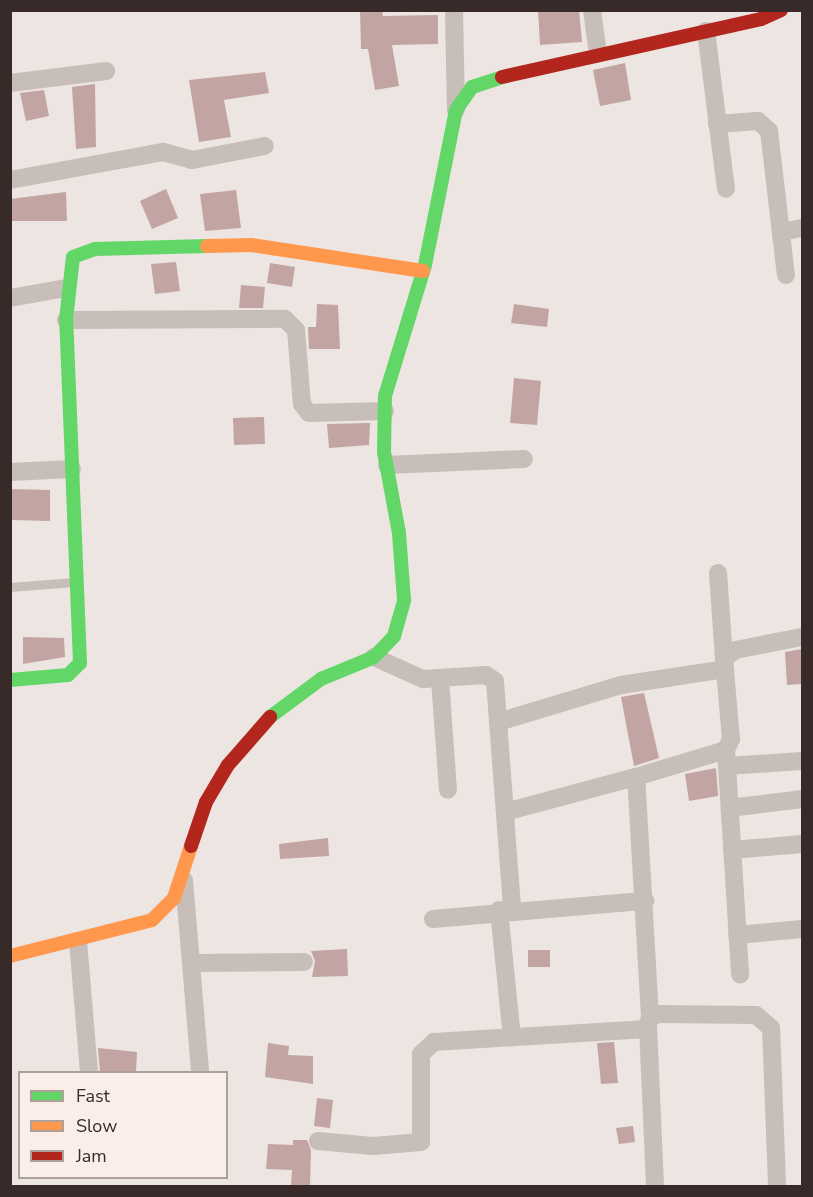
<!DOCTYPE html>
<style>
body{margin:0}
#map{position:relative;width:813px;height:1197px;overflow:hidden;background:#ede5e1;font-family:"Nunito Sans",sans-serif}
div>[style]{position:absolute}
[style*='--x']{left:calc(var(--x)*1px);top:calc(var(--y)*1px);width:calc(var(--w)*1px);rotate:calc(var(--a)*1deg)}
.building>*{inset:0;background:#c2a5a2}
.lane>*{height:9px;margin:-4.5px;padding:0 4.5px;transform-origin:4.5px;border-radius:4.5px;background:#c7bdb9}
.street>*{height:18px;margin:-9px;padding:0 9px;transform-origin:9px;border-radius:9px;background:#c7bdb9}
.fast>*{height:14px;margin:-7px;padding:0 7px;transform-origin:7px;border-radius:7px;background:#63d668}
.slow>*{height:14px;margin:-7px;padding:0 7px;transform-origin:7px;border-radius:7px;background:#ff974d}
.jam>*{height:14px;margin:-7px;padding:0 7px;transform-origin:7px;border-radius:7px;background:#b3261e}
span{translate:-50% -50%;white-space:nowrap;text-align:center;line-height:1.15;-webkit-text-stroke:6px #fbeee8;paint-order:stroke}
.frame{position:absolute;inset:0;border:12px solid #382a28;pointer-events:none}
.legend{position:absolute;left:18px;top:1071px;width:210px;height:108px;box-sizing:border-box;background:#fbeee8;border:2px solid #ada09b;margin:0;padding:8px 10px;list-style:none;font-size:18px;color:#382a28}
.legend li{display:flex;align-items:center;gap:12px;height:30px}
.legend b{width:30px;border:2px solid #ada09b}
</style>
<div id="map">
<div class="building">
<i style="clip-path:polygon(360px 10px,382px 10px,383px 16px,438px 15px,438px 44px,392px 45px,399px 86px,375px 90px,368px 49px,361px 49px)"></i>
<i style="clip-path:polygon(538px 10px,579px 10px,582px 42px,540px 45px)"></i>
<i style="clip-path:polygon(625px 63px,631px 100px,600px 106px,593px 70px)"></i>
<i style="clip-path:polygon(265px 72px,269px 93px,224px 100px,231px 137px,199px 142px,189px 80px)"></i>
<i style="clip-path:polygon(95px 84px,96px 147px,76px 149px,72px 87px)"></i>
<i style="clip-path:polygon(44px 90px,49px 116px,26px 121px,20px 93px)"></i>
<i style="clip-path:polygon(166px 189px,178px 218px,152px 229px,140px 201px)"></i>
<i style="clip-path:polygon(236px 190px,241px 228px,205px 231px,200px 194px)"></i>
<i style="clip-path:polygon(66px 192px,67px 221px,10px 221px,10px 199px)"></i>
<i style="clip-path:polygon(176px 262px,180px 291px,155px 294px,151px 264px)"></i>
<i style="clip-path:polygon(270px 263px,295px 267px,292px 287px,267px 283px)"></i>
<i style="clip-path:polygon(241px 285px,265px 287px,263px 308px,239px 308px)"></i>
<i style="clip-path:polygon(317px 304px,338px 305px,340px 349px,309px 349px,308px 327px,316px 327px)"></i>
<i style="clip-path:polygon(514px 304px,549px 309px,547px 327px,511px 323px)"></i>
<i style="clip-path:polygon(514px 378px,541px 381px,537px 425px,510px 423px)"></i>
<i style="clip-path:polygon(264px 417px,265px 444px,234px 445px,233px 418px)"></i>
<i style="clip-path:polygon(370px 423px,369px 445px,329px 448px,327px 424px)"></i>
<i style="clip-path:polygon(10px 489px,50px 490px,50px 521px,10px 520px)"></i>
<i style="clip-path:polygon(23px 637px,64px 638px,65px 657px,23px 664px)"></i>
<i style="clip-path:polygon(802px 649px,802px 684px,787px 685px,785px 652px)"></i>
<i style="clip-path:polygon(644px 693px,659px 758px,634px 766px,621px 697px)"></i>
<i style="clip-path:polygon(716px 768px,718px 796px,689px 801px,685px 774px)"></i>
<i style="clip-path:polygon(328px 838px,329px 856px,280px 859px,279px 844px)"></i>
<i style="clip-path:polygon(347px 949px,348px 976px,312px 977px,315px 961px,311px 951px)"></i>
<i style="clip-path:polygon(528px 950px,550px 950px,550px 967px,528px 967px)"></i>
<i style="clip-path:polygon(614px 1042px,618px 1083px,601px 1084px,597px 1043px)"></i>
<i style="clip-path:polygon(268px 1043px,289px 1046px,288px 1055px,313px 1056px,313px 1084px,265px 1077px)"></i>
<i style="clip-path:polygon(98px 1048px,137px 1052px,136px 1072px,100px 1072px)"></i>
<i style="clip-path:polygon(317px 1098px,333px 1100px,330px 1128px,314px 1126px)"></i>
<i style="clip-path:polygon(633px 1126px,635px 1142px,619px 1144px,616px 1128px)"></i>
<i style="clip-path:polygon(293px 1140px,307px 1140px,311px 1150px,310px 1186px,291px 1186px,292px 1170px,266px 1169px,268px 1144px,293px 1145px)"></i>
</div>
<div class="lane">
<i style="--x:10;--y:587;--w:64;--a:-4.5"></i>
</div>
<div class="street">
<i style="--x:454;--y:10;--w:100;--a:88.9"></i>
<i style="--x:592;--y:10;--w:44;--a:82.2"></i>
<i style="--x:706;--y:31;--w:159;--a:82.8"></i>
<i style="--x:10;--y:83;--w:97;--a:-7.1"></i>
<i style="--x:717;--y:124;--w:41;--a:-4.2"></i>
<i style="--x:758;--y:121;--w:15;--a:42"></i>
<i style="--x:769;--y:131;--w:145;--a:83.3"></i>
<i style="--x:10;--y:180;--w:156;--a:-10.4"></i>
<i style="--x:163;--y:152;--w:30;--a:15"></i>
<i style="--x:192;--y:160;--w:74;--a:-10.9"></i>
<i style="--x:781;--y:232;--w:21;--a:-11"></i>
<i style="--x:10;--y:298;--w:57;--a:-10.1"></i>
<i style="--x:66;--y:320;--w:219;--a:-0.3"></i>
<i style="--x:285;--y:319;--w:16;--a:45"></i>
<i style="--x:296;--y:330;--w:74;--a:85.4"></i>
<i style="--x:302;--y:404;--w:11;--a:52"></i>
<i style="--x:309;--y:413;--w:76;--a:-1.5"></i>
<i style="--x:387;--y:465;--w:137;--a:-2.5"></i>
<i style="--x:10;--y:472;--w:62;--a:-2.8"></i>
<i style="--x:718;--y:573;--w:86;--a:86"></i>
<i style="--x:374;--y:657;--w:54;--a:24.2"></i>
<i style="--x:423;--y:679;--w:63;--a:-3.6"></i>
<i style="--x:486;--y:675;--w:11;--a:34"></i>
<i style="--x:495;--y:681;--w:229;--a:85.7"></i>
<i style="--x:440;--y:679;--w:111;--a:85.9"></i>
<i style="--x:498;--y:722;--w:128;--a:-16.7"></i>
<i style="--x:621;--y:685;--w:105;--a:-8.7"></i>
<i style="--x:726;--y:750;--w:225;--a:86.4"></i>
<i style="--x:727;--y:766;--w:75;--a:-3.8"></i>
<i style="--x:730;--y:808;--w:73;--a:-7.1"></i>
<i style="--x:505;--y:812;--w:136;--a:-15"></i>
<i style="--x:732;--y:850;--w:70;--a:-4.9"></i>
<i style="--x:184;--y:880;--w:193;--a:85.2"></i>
<i style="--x:499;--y:910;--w:128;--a:84.2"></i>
<i style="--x:433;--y:919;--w:213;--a:-4.9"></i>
<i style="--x:737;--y:935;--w:65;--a:-5.3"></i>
<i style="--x:78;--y:941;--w:131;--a:85.2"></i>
<i style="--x:191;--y:963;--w:113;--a:-0.5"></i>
<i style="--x:650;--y:1017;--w:240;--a:-93.3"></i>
<i style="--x:636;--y:777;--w:94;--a:-16.7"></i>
<i style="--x:726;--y:750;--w:12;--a:-66"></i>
<i style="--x:731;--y:739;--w:80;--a:-95"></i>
<i style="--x:724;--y:659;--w:14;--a:-39"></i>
<i style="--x:735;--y:650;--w:68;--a:-11"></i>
<i style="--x:318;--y:1141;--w:55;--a:5.2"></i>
<i style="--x:373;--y:1146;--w:48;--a:-4.8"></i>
<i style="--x:421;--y:1142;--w:88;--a:-90"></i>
<i style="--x:421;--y:1054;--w:18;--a:-43"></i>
<i style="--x:434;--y:1042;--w:214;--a:-3.5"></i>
<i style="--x:655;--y:1186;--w:162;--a:-92.5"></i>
<i style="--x:648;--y:1024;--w:7;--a:-74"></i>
<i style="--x:650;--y:1017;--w:9;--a:-18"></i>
<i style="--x:659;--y:1014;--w:97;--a:0.6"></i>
<i style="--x:756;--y:1015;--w:20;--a:41"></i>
<i style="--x:771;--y:1028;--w:158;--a:87.8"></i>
</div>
<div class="fast">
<i style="--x:10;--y:680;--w:58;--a:-4.9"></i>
<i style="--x:68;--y:675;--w:17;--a:-45"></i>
<i style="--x:80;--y:663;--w:343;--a:-92.3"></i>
<i style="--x:66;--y:320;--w:63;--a:-83.7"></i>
<i style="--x:73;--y:257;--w:23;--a:-20"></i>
<i style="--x:95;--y:249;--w:112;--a:-1.5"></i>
<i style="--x:270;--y:717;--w:64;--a:-36.7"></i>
<i style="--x:321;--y:679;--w:57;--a:-22.5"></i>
<i style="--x:374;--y:657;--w:29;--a:-46"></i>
<i style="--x:394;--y:636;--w:37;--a:-74"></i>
<i style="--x:404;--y:600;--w:67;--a:-94.3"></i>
<i style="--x:399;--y:533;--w:82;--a:-100.5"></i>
<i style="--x:384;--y:452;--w:56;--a:-89"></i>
<i style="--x:385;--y:396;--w:137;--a:-73"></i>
<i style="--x:425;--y:265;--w:158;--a:-78.7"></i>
<i style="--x:456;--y:110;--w:28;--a:-55"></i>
<i style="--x:472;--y:87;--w:32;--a:-18"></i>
</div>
<div class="slow">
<i style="--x:207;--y:246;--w:44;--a:-1.3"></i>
<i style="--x:251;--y:245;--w:174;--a:8.6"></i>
<i style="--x:10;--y:956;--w:146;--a:-14.2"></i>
<i style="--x:152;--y:920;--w:31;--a:-45"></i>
<i style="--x:174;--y:898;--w:55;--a:-71.9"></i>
</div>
<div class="jam">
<i style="--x:502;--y:77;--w:265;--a:-12.6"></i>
<i style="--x:761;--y:19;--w:22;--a:-24"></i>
<i style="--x:191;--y:846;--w:46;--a:-71.2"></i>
<i style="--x:206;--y:802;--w:43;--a:-59.3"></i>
<i style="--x:228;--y:765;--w:64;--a:-48.8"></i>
</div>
<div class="frame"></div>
<ul class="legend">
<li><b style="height:8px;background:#63d668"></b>Fast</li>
<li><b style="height:8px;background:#ff974d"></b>Slow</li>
<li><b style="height:8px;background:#b3261e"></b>Jam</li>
</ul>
</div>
